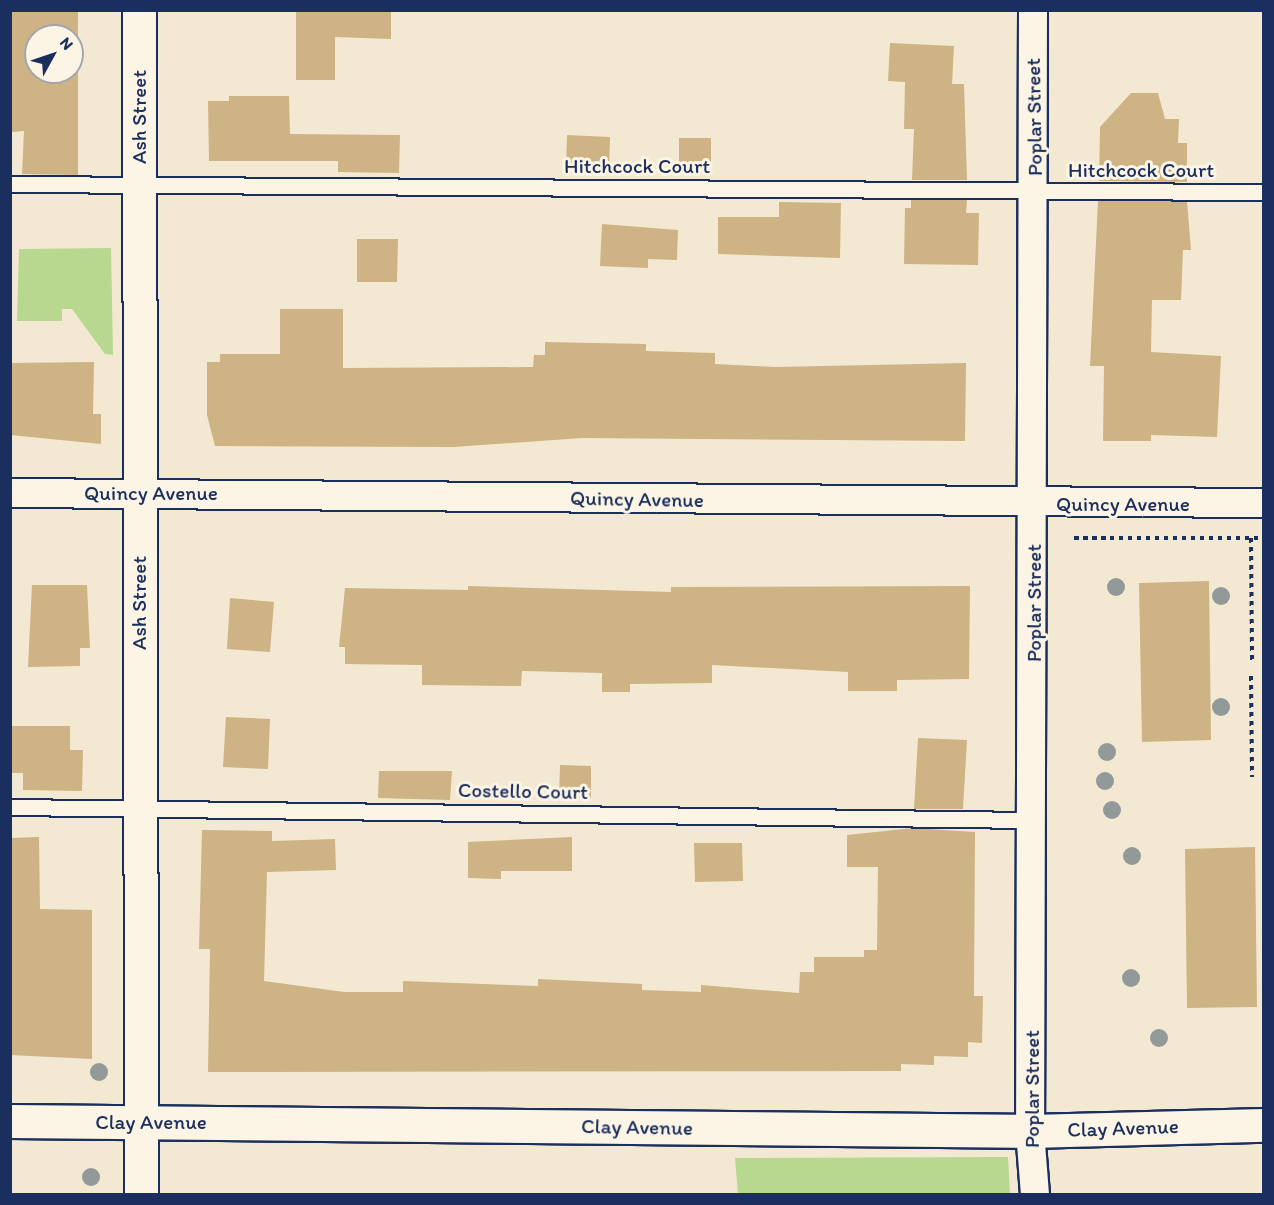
<!DOCTYPE html>
<style>
body{margin:0}
#map{position:relative;width:1274px;height:1205px;overflow:hidden;background:#f3e8d2;font-family:Itim,sans-serif}
div>[style]{position:absolute}
[style*='--x']{left:calc(var(--x)*1px);top:calc(var(--y)*1px);width:calc(var(--w)*1px);rotate:calc(var(--a)*1deg)}
.green>*{inset:0;background:#b8d78f}
.building>*{inset:0;background:#ceb384}
.path>*{height:4px;margin-top:-2px;transform-origin:0;background:repeating-linear-gradient(90deg,#1b2f5e 0 4.5px,transparent 0 9px)}
.roads{filter:drop-shadow(2px 0 #1b2f5e) drop-shadow(-2px 0 #1b2f5e) drop-shadow(0 2px #1b2f5e) drop-shadow(0 -2px #1b2f5e)}
.lane>*{height:15px;margin:-7.5px;padding:0 7.5px;transform-origin:7.5px;border-radius:7.5px;background:#fcf5e5}
.street>*{height:28px;margin:-14px;padding:0 14px;transform-origin:14px;border-radius:14px;background:#fcf5e5}
.secondary>*{height:33px;margin:-16.5px;padding:0 16.5px;transform-origin:16.5px;border-radius:16.5px;background:#fcf5e5}
.trees>*{width:18px;height:18px;margin:-9px;border-radius:50%;background:#929999}
span{translate:-50% -50%;white-space:nowrap;text-align:center;line-height:1.15;-webkit-text-stroke:6px #fcf5e5;paint-order:stroke}
.street-label{font-size:21px;color:#1b2f5e}
.frame{position:absolute;inset:0;border:12px solid #1b2f5e;pointer-events:none}
.north{position:absolute;left:24px;top:24px;width:60px;height:60px;box-sizing:border-box;background:#fcf5e5;border:2px solid #a2a6af;border-radius:50%;rotate:50deg;font-size:16px;font-weight:700;line-height:24px;text-align:center;color:#1b2f5e}
.north::after{content:'';display:block;margin:auto;width:21px;height:27px;background:#1b2f5e;clip-path:polygon(50% 0,100% 100%,50% 72%,0 100%)}
</style>
<div id="map">
<div class="green">
<i style="clip-path:polygon(111px 248px,113px 355px,105px 354px,72px 309px,62px 309px,62px 321px,17px 321px,19px 249px)"></i>
<i style="clip-path:polygon(1008px 1157px,1010px 1194px,738px 1194px,735px 1158px)"></i>
</div>
<div class="building">
<i style="clip-path:polygon(evenodd,10px 10px,78px 10px,78px 175px,22px 174px,24px 131px,12px 132px,10px 10px,36px 36px,72px 36px,72px 72px,36px 72px,36px 36px)"></i>
<i style="clip-path:polygon(296px 10px,391px 10px,391px 39px,335px 37px,335px 80px,296px 80px)"></i>
<i style="clip-path:polygon(890px 43px,954px 46px,952px 84px,964px 84px,967px 180px,912px 180px,914px 129px,904px 129px,905px 82px,888px 81px)"></i>
<i style="clip-path:polygon(1131px 93px,1158px 93px,1165px 119px,1179px 119px,1178px 143px,1187px 143px,1187px 182px,1099px 181px,1100px 127px)"></i>
<i style="clip-path:polygon(229px 96px,289px 96px,290px 134px,400px 135px,399px 173px,338px 172px,338px 161px,209px 161px,208px 101px,229px 101px)"></i>
<i style="clip-path:polygon(567px 135px,610px 137px,609px 171px,566px 169px)"></i>
<i style="clip-path:polygon(679px 138px,711px 138px,711px 169px,679px 169px)"></i>
<i style="clip-path:polygon(911px 200px,967px 200px,966px 213px,979px 213px,978px 265px,904px 264px,905px 208px,911px 208px)"></i>
<i style="clip-path:polygon(1098px 201px,1187px 201px,1191px 250px,1183px 250px,1181px 300px,1152px 300px,1151px 352px,1221px 356px,1217px 437px,1151px 435px,1151px 441px,1103px 441px,1104px 366px,1090px 366px)"></i>
<i style="clip-path:polygon(779px 202px,841px 203px,840px 258px,718px 254px,718px 217px,779px 217px)"></i>
<i style="clip-path:polygon(602px 224px,678px 230px,677px 260px,648px 259px,648px 268px,600px 266px)"></i>
<i style="clip-path:polygon(357px 239px,398px 239px,397px 282px,357px 282px)"></i>
<i style="clip-path:polygon(280px 309px,343px 309px,343px 368px,533px 367px,534px 355px,545px 355px,545px 342px,646px 344px,646px 351px,715px 353px,715px 364px,775px 367px,966px 363px,965px 441px,582px 438px,453px 447px,215px 446px,207px 415px,207px 362px,220px 362px,220px 354px,280px 354px)"></i>
<i style="clip-path:polygon(94px 362px,93px 414px,101px 414px,101px 444px,10px 435px,10px 363px)"></i>
<i style="clip-path:polygon(1209px 581px,1211px 740px,1142px 742px,1139px 583px)"></i>
<i style="clip-path:polygon(32px 585px,87px 585px,90px 648px,80px 648px,80px 666px,28px 667px)"></i>
<i style="clip-path:polygon(468px 586px,671px 592px,671px 587px,970px 586px,969px 679px,897px 680px,897px 691px,848px 691px,848px 672px,712px 665px,712px 683px,630px 684px,630px 692px,602px 692px,602px 673px,522px 671px,521px 686px,422px 685px,422px 665px,345px 664px,345px 647px,339px 647px,345px 588px,468px 590px)"></i>
<i style="clip-path:polygon(230px 598px,274px 602px,270px 652px,227px 649px)"></i>
<i style="clip-path:polygon(226px 717px,270px 719px,268px 769px,223px 767px)"></i>
<i style="clip-path:polygon(10px 726px,70px 726px,70px 750px,83px 750px,82px 791px,23px 790px,23px 773px,10px 773px)"></i>
<i style="clip-path:polygon(918px 738px,967px 740px,963px 809px,914px 809px)"></i>
<i style="clip-path:polygon(560px 765px,591px 766px,591px 798px,559px 798px)"></i>
<i style="clip-path:polygon(379px 771px,452px 771px,450px 800px,378px 798px)"></i>
<i style="clip-path:polygon(913px 828px,975px 832px,974px 996px,983px 996px,982px 1043px,968px 1042px,968px 1057px,934px 1056px,934px 1065px,901px 1064px,901px 1071px,208px 1072px,210px 949px,199px 949px,202px 830px,272px 831px,272px 841px,335px 839px,336px 870px,267px 872px,264px 981px,344px 992px,403px 992px,403px 981px,538px 986px,538px 979px,642px 984px,642px 990px,701px 992px,701px 985px,799px 993px,800px 972px,814px 972px,814px 957px,864px 957px,864px 950px,877px 950px,878px 867px,847px 867px,847px 835px)"></i>
<i style="clip-path:polygon(39px 837px,40px 909px,92px 910px,92px 1059px,10px 1055px,10px 838px)"></i>
<i style="clip-path:polygon(572px 837px,572px 871px,501px 871px,501px 879px,468px 878px,468px 842px)"></i>
<i style="clip-path:polygon(694px 843px,742px 843px,743px 881px,695px 882px)"></i>
<i style="clip-path:polygon(1255px 847px,1257px 1007px,1187px 1008px,1185px 849px)"></i>
</div>
<div class="path">
<i style="--x:1074;--y:538;--w:190;--a:0"></i>
<i style="--x:1251;--y:538;--w:125;--a:89.5"></i>
<i style="--x:1251;--y:676;--w:101;--a:89.4"></i>
</div>
<div class="roads">
<div class="lane">
<i style="--x:10;--y:184;--w:1254;--a:0.37"></i>
<i style="--x:10;--y:807;--w:1024;--a:0.73"></i>
</div>
<div class="street">
<i style="--x:1033;--y:10;--w:1121;--a:90.15"></i>
<i style="--x:1030;--y:1131;--w:63;--a:85.5"></i>
<i style="--x:10;--y:493;--w:1254;--a:0.46"></i>
</div>
<div class="secondary">
<i style="--x:139;--y:10;--w:1184;--a:89.9"></i>
<i style="--x:10;--y:1121;--w:1020;--a:0.56"></i>
<i style="--x:1030;--y:1131;--w:234;--a:-1.5"></i>
</div>
</div>
<div class="trees">
<i style="left:1116px;top:587px"></i>
<i style="left:1221px;top:596px"></i>
<i style="left:1221px;top:707px"></i>
<i style="left:1107px;top:752px"></i>
<i style="left:1105px;top:781px"></i>
<i style="left:1112px;top:810px"></i>
<i style="left:1132px;top:856px"></i>
<i style="left:1131px;top:978px"></i>
<i style="left:1159px;top:1038px"></i>
<i style="left:99px;top:1072px"></i>
<i style="left:91px;top:1177px"></i>
</div>
<div class="street-label">
<span style="left:139px;top:117px;rotate:-90deg">Ash Street</span>
<span style="left:1034px;top:117px;rotate:-91deg">Poplar Street</span>
<span style="left:637px;top:166px">Hitchcock Court</span>
<span style="left:1141px;top:170px">Hitchcock Court</span>
<span style="left:151px;top:493px">Quincy Avenue</span>
<span style="left:637px;top:499px;rotate:1deg">Quincy Avenue</span>
<span style="left:1123px;top:504px">Quincy Avenue</span>
<span style="left:139px;top:603px;rotate:-90deg">Ash Street</span>
<span style="left:1034px;top:603px;rotate:-90deg">Poplar Street</span>
<span style="left:523px;top:791px;rotate:1deg">Costello Court</span>
<span style="left:1032px;top:1089px;rotate:-90deg">Poplar Street</span>
<span style="left:151px;top:1122px">Clay Avenue</span>
<span style="left:637px;top:1127px;rotate:1deg">Clay Avenue</span>
<span style="left:1123px;top:1128px;rotate:-2deg">Clay Avenue</span>
</div>
<div class="frame"></div>
<div class="north">N</div>
</div>
